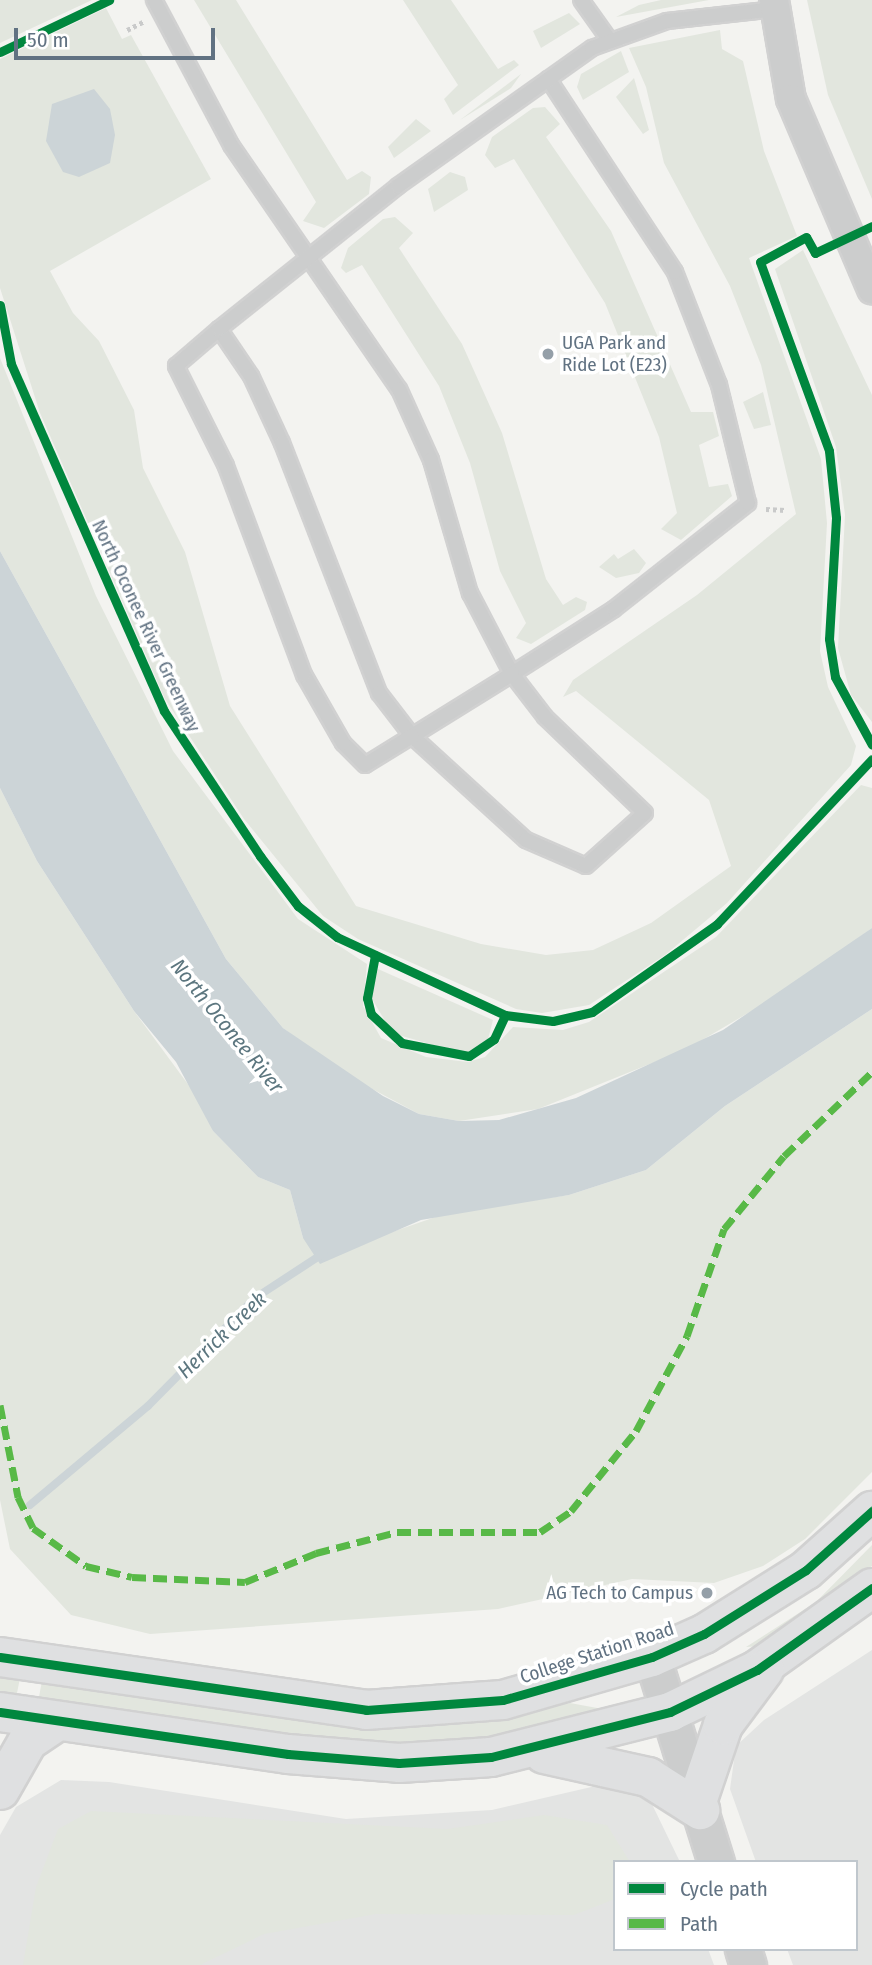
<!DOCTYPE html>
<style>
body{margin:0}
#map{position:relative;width:872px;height:1965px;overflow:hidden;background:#f3f3f0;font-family:"Fira Sans Condensed",sans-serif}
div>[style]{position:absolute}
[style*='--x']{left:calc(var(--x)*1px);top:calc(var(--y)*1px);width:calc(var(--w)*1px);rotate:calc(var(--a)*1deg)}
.built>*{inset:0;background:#e3e4e3}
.green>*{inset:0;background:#e2e6de}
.water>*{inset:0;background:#ccd4d7}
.stream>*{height:8px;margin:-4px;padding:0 4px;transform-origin:4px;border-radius:4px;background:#ccd4d7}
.path>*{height:4.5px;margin-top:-2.25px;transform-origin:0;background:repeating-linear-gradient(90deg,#c9caca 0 3.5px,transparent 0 7px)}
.roads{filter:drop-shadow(2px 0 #d1d1d1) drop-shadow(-2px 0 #d1d1d1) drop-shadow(0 2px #d1d1d1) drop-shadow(0 -2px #d1d1d1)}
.service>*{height:14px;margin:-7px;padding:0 7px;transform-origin:7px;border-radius:7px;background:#cccdcd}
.minor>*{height:28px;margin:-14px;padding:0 14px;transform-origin:14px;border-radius:14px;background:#cccdcd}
.tertiary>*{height:35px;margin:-17.5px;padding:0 17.5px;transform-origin:17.5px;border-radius:17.5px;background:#cccdcd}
.secondary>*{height:38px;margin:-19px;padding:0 19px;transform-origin:19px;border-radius:19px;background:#dfe0e1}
.motorway>*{height:38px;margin:-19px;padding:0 19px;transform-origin:19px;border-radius:19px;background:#dfe0e1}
.quiet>*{height:7px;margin-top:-3.5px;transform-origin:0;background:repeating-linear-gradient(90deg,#58b947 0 14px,transparent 0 21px)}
.cycleway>*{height:9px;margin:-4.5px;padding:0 4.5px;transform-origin:4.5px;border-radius:4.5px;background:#00873e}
.dots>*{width:19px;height:19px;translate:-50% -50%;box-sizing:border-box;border:4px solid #fff;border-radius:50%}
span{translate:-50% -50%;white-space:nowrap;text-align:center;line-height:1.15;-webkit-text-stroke:7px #fff;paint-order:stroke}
.poi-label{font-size:19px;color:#617282}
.left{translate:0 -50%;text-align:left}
.right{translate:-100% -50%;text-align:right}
.street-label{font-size:19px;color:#617282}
.water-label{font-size:21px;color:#5c767f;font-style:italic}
.legend{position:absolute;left:613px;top:1860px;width:245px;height:91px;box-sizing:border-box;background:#fff;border:2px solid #c0c7cd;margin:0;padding:9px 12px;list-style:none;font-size:21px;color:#617282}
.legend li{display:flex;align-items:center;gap:14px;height:35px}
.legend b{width:35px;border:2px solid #c0c7cd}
.scale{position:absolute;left:14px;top:28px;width:201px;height:32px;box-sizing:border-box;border:4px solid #617282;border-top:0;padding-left:9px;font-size:21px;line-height:24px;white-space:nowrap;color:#617282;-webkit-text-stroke:5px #fff;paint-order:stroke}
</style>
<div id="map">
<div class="built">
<i style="clip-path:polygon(872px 1650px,872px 1965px,793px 1965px,787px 1949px,856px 1949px,856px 1862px,756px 1862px,730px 1789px,736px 1746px,764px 1720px)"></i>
<i style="clip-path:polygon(61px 1780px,109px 1782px,346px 1819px,492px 1810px,613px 1782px,648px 1796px,680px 1862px,615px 1862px,615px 1949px,708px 1949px,714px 1965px,0 1965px,0 1835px,16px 1807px)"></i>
</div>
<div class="green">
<i style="clip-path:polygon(0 0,92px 0,0 43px)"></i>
<i style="clip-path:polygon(194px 0,236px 0,347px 180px,362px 171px,371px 177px,369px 194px,324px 228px,303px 221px,316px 202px)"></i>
<i style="clip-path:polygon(403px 0,451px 0,498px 69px,514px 60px,519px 65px,453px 115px,444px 99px,458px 85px)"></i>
<i style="clip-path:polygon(661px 0,709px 0,616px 17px,639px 5px)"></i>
<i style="clip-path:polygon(807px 0,872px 0,872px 199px,828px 95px)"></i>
<i style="clip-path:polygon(106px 8px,122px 39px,131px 35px,211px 179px,50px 271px,73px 313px,99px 341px,134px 410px,143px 468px,185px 552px,230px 706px,356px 906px,481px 944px,546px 955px,593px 950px,651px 923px,731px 866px,709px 800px,576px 691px,563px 697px,573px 680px,697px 595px,796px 514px,761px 365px,730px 286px,664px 163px,646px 87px,629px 48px,720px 30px,722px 49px,743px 61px,764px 151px,797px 236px,749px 258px,821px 459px,827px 523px,820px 651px,828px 687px,856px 746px,851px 765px,727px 903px,665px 955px,589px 1005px,542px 1013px,516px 1009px,358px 939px,323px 916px,244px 819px,165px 699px,40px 413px,0 288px,0 59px)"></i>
<i style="clip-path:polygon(569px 13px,580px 24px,541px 48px,533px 31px)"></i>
<i style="clip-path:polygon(621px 51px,629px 72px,583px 100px,577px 87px,581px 74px)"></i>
<i style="clip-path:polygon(521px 74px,511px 88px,460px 120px)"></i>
<i style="clip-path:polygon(634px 78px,649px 130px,643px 134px,616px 97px)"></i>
<i style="clip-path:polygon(545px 107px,560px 124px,546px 137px,611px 231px,691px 412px,713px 412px,719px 436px,699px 445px,709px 487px,728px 484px,732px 496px,681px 540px,661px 529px,677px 513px,659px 437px,605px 303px,514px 159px,495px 168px,485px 155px,492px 137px,533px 108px)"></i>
<i style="clip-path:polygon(416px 119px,431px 131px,394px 158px,388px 147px)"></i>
<i style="clip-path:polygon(450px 172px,465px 177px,468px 190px,434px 212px,428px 189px)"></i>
<i style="clip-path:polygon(395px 217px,413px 233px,399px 248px,462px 344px,502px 433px,546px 579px,563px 605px,576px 597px,587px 602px,585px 610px,531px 644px,516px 638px,526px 623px,500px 571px,470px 463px,439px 386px,362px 265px,346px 273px,341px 268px,348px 248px,383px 219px)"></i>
<i style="clip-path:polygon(803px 250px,872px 395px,872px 722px,851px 695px,838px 648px,845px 515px,836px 447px,775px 269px)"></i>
<i style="clip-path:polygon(0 358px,96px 596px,173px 751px,298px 919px,367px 964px,363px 1006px,381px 1038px,426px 1057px,468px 1062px,485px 1057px,513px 1027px,563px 1030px,589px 1022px,716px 937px,861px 785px,872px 788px,872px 928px,792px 987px,687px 1049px,538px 1109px,459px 1121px,419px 1114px,348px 1076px,283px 1028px,226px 959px,0 551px)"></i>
<i style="clip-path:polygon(763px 392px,771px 425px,754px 429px,743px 402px)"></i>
<i style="clip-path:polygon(634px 549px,646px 563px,639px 573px,616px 578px,599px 567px,614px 554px,618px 559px)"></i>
<i style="clip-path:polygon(0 788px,37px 861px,134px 1011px,207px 1110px,213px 1131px,258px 1177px,290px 1190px,303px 1238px,392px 1232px,450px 1212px,569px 1195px,646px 1170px,725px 1106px,872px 1009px,872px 1472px,805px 1539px,763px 1566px,714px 1583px,632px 1579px,498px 1609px,150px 1634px,71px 1615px,10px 1549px,0 1500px)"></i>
<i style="clip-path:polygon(378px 969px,493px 1020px,487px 1043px,464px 1054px,392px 1033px,371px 997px)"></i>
<i style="clip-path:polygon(872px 1545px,872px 1566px,760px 1646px,746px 1647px,816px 1602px)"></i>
<i style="clip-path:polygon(0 1675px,20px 1678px,16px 1698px,0 1696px)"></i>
<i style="clip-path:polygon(42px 1681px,494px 1718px,570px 1703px,608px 1710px,553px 1727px,459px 1743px,360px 1745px,38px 1702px)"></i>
<i style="clip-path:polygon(91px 1811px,447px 1829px,544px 1815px,607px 1825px,630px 1862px,615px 1862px,615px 1899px,574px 1915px,376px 1914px,264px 1934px,200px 1965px,23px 1965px,36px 1887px,58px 1829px)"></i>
</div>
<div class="water">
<i style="clip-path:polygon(94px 89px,110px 109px,115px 135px,110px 163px,79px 177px,63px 172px,46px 141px,52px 104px)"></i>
<i style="clip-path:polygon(0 551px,226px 959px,283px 1028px,383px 1096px,419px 1114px,459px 1121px,499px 1120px,576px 1098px,723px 1030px,872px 928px,872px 1009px,725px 1106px,646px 1170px,569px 1195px,421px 1220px,320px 1264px,303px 1238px,290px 1190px,258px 1177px,213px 1131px,176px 1062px,134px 1011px,37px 861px,0 788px)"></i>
</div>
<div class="stream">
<i style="--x:30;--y:1505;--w:154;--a:-40"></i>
<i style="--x:148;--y:1406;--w:152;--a:-45.3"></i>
<i style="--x:255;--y:1298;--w:82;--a:-33.1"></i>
</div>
<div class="path">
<i style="--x:127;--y:30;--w:20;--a:-27"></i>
<i style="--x:766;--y:509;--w:20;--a:3"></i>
</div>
<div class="roads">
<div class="service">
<i style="--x:154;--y:0;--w:164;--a:62"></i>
<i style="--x:231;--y:145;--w:296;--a:55.5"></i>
<i style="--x:399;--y:389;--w:78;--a:65.7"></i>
<i style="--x:431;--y:460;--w:139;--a:73.7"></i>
<i style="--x:470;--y:593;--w:91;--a:62.6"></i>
<i style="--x:512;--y:674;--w:121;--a:-32.5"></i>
<i style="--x:614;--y:609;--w:171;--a:-38.3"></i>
<i style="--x:748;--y:503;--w:122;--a:-103.8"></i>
<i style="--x:719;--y:385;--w:121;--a:-111.3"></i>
<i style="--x:675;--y:272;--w:231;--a:-123.3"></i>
<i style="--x:581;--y:0;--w:47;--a:54.6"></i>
<i style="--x:219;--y:329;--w:57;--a:55.8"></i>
<i style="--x:251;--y:376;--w:74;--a:65.2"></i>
<i style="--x:282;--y:443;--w:268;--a:68.8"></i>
<i style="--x:379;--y:693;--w:54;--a:52.5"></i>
<i style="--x:412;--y:736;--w:154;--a:42.4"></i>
<i style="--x:526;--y:840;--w:65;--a:23.4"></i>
<i style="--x:586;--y:866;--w:79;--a:-41.9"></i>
<i style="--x:645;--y:813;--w:139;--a:-136.2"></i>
<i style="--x:545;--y:717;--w:54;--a:-127.5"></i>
<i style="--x:512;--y:674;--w:118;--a:148.2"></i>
<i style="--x:412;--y:736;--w:55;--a:148.3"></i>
<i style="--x:365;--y:765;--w:31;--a:-135"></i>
<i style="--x:343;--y:743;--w:78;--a:-119.8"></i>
<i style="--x:304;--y:675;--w:223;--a:-110.5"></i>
<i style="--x:226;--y:466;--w:112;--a:-116.6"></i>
<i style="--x:176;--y:366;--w:57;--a:-40.7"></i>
<i style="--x:219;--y:329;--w:229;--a:-38.6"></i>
<i style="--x:398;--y:186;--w:238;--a:-35.4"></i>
<i style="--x:592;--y:48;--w:80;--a:-19.8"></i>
<i style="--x:667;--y:21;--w:109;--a:-6.3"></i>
</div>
<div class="minor">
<i style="--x:774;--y:0;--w:100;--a:80.3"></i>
<i style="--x:791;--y:99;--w:207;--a:66.9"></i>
</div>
<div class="tertiary">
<i style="--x:652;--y:1657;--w:215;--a:72.7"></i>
<i style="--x:743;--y:1949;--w:17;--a:73"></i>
</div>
<div class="secondary">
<i style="--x:0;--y:1657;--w:370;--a:8.2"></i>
<i style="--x:366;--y:1710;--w:137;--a:-4.2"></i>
<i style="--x:503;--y:1700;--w:155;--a:-16.1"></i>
<i style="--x:652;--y:1657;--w:57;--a:-23.9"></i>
<i style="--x:704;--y:1634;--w:120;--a:-32.1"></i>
<i style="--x:806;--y:1570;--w:89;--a:-41.8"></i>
<i style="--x:0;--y:1712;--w:291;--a:8.3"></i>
<i style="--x:288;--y:1754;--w:111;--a:4.6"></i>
<i style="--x:399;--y:1763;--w:92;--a:-3.7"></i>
<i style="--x:491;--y:1757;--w:185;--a:-14.1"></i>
<i style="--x:670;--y:1712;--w:97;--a:-25.8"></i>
<i style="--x:757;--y:1670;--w:141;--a:-35.5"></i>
<i style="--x:544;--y:1754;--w:107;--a:12.5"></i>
<i style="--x:648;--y:1777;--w:62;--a:32.4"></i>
<i style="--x:697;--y:1802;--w:81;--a:-71.3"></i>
<i style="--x:723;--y:1725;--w:69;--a:-53.3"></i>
</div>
<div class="motorway">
<i style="--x:0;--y:1790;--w:56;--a:-60.3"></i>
<i style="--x:28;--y:1741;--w:34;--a:-34"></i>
</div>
</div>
<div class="quiet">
<i style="--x:0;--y:1405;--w:94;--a:78.9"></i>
<i style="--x:18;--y:1497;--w:34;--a:64"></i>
<i style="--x:33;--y:1528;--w:65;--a:35.6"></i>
<i style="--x:86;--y:1566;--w:47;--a:13.4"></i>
<i style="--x:132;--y:1577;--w:113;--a:2.5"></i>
<i style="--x:245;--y:1582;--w:77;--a:-22.2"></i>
<i style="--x:316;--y:1553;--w:84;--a:-14.5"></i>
<i style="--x:397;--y:1532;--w:143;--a:0"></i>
<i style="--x:540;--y:1532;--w:37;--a:-34"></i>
<i style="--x:571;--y:1511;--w:103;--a:-50.9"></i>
<i style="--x:636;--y:1431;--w:108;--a:-61.8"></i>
<i style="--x:687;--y:1336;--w:113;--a:-70.9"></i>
<i style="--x:724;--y:1229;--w:94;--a:-50.6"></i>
<i style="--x:784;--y:1156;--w:122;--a:-43.7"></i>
</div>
<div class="cycleway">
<i style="--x:0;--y:52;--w:121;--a:-25.5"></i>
<i style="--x:872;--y:226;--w:63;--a:154.7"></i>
<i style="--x:815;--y:253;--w:18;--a:-119"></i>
<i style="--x:806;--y:237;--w:52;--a:151.5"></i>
<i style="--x:760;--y:262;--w:201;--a:69.9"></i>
<i style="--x:829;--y:451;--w:67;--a:84"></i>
<i style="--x:836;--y:518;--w:121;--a:93.3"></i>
<i style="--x:829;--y:639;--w:38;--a:81"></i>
<i style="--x:835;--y:677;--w:77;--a:61.4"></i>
<i style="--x:0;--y:305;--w:60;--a:79.4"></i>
<i style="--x:11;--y:364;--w:379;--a:66.2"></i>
<i style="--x:164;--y:711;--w:174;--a:56.5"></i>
<i style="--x:260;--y:856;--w:63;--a:52.8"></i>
<i style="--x:298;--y:906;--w:50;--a:38.5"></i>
<i style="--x:337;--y:937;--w:185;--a:24.9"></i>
<i style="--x:505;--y:1015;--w:48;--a:7.1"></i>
<i style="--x:553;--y:1021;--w:40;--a:-13"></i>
<i style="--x:592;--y:1012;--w:153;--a:-35.1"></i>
<i style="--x:717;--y:924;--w:226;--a:-46.8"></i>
<i style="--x:375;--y:955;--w:44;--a:100.5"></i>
<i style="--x:367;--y:998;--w:16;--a:76"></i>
<i style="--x:371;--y:1014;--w:42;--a:43.1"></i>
<i style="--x:402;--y:1043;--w:68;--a:11"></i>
<i style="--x:469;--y:1056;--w:30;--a:-34"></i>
<i style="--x:494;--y:1039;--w:26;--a:-65"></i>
<i style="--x:0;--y:1657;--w:370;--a:8.2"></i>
<i style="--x:366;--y:1710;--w:137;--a:-4.2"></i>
<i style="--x:503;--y:1700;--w:155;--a:-16.1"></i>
<i style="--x:652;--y:1657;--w:57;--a:-23.9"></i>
<i style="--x:704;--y:1634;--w:120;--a:-32.1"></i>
<i style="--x:806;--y:1570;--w:89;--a:-41.8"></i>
<i style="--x:0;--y:1712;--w:291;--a:8.3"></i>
<i style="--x:288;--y:1754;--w:111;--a:4.6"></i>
<i style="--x:399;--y:1763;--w:92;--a:-3.7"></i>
<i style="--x:491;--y:1757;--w:185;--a:-14.1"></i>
<i style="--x:670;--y:1712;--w:97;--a:-25.8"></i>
<i style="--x:757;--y:1670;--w:141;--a:-35.5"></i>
</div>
<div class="dots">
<i style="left:548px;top:354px;background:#949fa8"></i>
<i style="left:707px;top:1593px;background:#949fa8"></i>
</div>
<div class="poi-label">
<span class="left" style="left:562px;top:354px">UGA Park and<br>Ride Lot (E23)</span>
<span class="right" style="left:693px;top:1593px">AG Tech to Campus</span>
</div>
<div class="street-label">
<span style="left:146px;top:626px;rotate:65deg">North Oconee River Greenway</span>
<span style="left:597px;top:1653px;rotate:-18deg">College Station Road</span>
</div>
<div class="water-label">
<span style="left:227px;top:1026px;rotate:51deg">North Oconee River</span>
<span style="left:222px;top:1335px;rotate:-44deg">Herrick Creek</span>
</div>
<ul class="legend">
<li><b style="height:9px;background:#00873e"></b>Cycle path</li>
<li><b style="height:9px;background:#58b947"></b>Path</li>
</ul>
<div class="scale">50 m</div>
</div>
